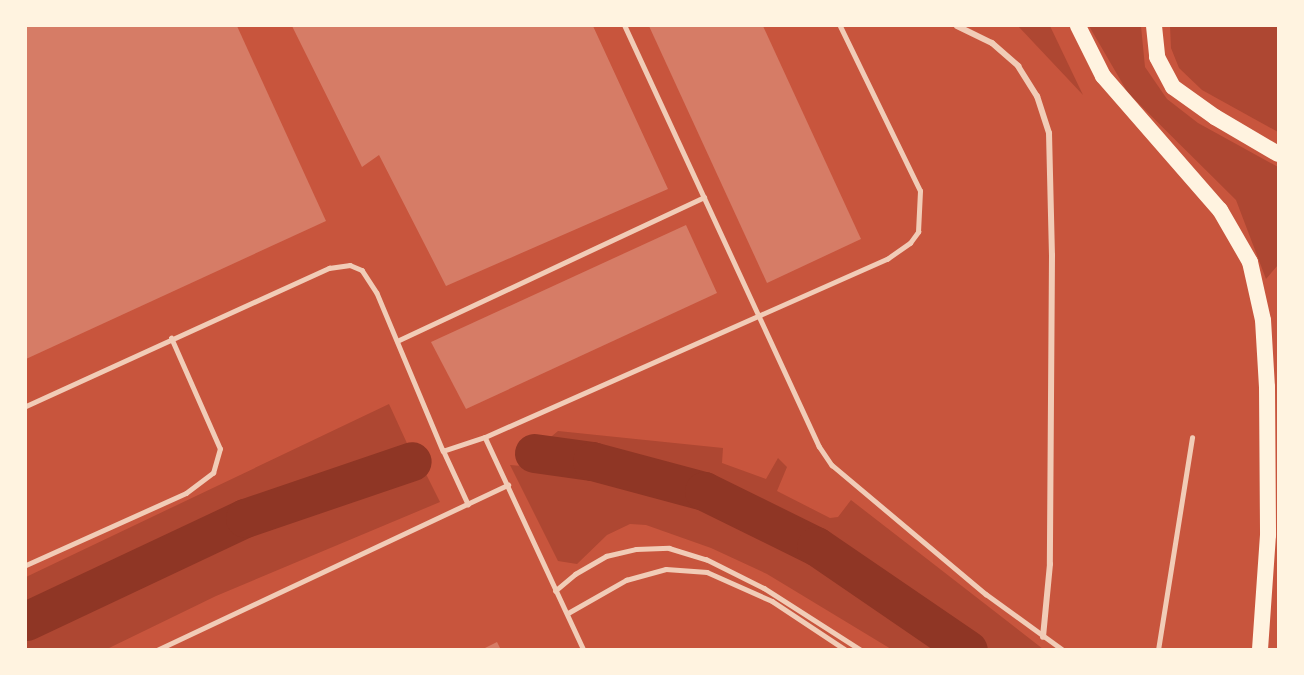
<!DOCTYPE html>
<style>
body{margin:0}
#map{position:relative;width:1304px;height:675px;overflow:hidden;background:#c8553d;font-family:"Work Sans",sans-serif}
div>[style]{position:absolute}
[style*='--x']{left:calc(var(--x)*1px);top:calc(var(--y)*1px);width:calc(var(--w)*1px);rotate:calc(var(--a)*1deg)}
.green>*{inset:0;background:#ae4732}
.river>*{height:39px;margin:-19.5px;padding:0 19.5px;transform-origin:19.5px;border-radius:19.5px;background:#8f3625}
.building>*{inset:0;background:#d67c66}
.service>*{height:4.5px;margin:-2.25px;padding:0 2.25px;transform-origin:2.25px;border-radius:2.25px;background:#f1ccb7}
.minor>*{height:6px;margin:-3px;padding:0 3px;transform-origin:3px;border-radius:3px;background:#f1ccb7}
.trunk>*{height:16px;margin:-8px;padding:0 8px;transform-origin:8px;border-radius:8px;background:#fff3e0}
span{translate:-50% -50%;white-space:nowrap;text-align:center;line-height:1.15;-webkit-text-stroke:6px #fff3e0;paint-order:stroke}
.frame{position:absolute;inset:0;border:27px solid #fff3e0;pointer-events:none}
</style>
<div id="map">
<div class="green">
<i style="clip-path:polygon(1018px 26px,1050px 26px,1083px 95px)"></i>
<i style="clip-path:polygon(1089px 26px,1141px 26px,1145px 67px,1167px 99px,1198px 123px,1278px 167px,1278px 265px,1266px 279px,1236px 200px,1128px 93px)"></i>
<i style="clip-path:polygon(1170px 26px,1278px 26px,1278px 132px,1202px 90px,1179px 68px,1171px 48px)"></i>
<i style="clip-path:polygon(389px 404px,411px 452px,240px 510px,26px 613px,26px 577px)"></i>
<i style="clip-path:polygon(558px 431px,723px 448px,722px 463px,766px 479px,778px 458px,787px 467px,777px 491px,830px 518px,838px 517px,851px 500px,1043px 649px,976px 649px,821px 543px,704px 483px,596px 454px,540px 446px)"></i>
<i style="clip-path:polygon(510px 465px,594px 472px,702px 500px,817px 556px,950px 649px,891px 649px,767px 574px,711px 548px,646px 525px,630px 524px,607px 535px,577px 564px,558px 561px)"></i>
<i style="clip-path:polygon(423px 468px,440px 502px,216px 596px,107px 649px,26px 649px,26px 637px,244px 531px)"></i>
</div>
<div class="river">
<i style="--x:534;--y:453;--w:59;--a:7.9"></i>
<i style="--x:592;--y:461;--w:116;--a:15"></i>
<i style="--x:704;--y:491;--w:125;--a:26.2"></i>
<i style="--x:816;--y:546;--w:184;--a:34.4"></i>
<i style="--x:26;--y:621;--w:242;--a:-25.2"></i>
<i style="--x:245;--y:518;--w:176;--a:-18.8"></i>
</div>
<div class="building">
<i style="clip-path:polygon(26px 26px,237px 26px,326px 221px,26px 359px)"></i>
<i style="clip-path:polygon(292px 26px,593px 26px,668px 189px,446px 286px,379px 155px,362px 167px)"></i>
<i style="clip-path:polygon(649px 26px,763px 26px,861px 239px,767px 283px)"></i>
<i style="clip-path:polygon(686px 225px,717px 293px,466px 409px,431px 342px)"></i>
<i style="clip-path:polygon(497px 642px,501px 650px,481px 650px)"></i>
</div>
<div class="service">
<i style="--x:625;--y:26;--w:463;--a:65.2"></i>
<i style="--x:819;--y:446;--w:23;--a:56"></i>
<i style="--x:832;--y:465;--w:201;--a:40"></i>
<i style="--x:986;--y:594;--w:95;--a:36"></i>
<i style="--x:397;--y:341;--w:339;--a:-25.1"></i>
<i style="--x:26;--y:406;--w:333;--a:-24.5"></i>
<i style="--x:329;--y:268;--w:21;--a:-8"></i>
<i style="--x:350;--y:265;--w:13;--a:23"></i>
<i style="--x:362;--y:270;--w:27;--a:57"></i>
<i style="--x:377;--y:293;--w:171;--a:67.3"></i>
<i style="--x:485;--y:437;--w:235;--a:65.1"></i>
<i style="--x:468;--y:505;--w:60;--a:-114.8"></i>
<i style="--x:443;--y:451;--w:44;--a:-18.4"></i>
<i style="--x:485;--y:437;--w:440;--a:-23.9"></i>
<i style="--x:887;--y:259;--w:28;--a:-35"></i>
<i style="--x:910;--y:243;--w:14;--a:-54"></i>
<i style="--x:918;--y:232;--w:41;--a:-87.2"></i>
<i style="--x:920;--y:191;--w:183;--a:-115.9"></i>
<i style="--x:26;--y:565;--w:175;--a:-24.2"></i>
<i style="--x:186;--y:493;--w:34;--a:-37"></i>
<i style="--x:213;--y:473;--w:25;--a:-74"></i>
<i style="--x:220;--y:449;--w:121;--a:-113.8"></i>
<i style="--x:555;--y:591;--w:26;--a:-40"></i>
<i style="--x:575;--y:574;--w:36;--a:-30"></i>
<i style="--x:606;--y:556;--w:31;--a:-13"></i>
<i style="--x:636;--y:549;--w:33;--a:-2"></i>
<i style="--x:669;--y:548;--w:39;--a:17"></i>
<i style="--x:706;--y:559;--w:65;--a:26.6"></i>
<i style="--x:764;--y:588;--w:115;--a:32.6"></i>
<i style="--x:568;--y:613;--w:67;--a:-29.6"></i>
<i style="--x:626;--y:580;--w:41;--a:-15.4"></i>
<i style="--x:666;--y:569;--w:41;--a:4.2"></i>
<i style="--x:707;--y:572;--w:71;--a:24"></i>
<i style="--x:772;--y:601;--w:89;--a:33.5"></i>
<i style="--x:157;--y:650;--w:388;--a:-25.2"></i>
<i style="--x:1158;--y:650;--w:215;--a:-80.9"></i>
</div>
<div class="minor">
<i style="--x:957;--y:26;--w:39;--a:26"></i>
<i style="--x:992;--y:43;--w:35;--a:41"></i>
<i style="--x:1018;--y:66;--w:36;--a:58"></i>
<i style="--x:1037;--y:96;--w:39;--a:72"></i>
<i style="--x:1049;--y:133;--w:122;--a:88.6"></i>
<i style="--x:1052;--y:255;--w:309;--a:90.4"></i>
<i style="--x:1050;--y:564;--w:73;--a:95.5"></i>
</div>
<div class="trunk">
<i style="--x:1078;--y:26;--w:56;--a:63.4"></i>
<i style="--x:1103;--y:76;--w:178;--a:48.9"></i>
<i style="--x:1220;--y:210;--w:60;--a:60"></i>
<i style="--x:1250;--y:262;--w:59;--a:77.4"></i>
<i style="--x:1263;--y:320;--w:67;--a:86.6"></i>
<i style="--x:1267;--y:387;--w:148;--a:89.6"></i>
<i style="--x:1268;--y:535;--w:115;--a:94"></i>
<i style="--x:1154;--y:26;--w:31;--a:84"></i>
<i style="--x:1157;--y:57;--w:34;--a:62"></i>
<i style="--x:1173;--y:87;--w:52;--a:35.5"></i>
<i style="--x:1215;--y:117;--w:73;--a:30.4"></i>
</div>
<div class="frame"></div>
</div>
